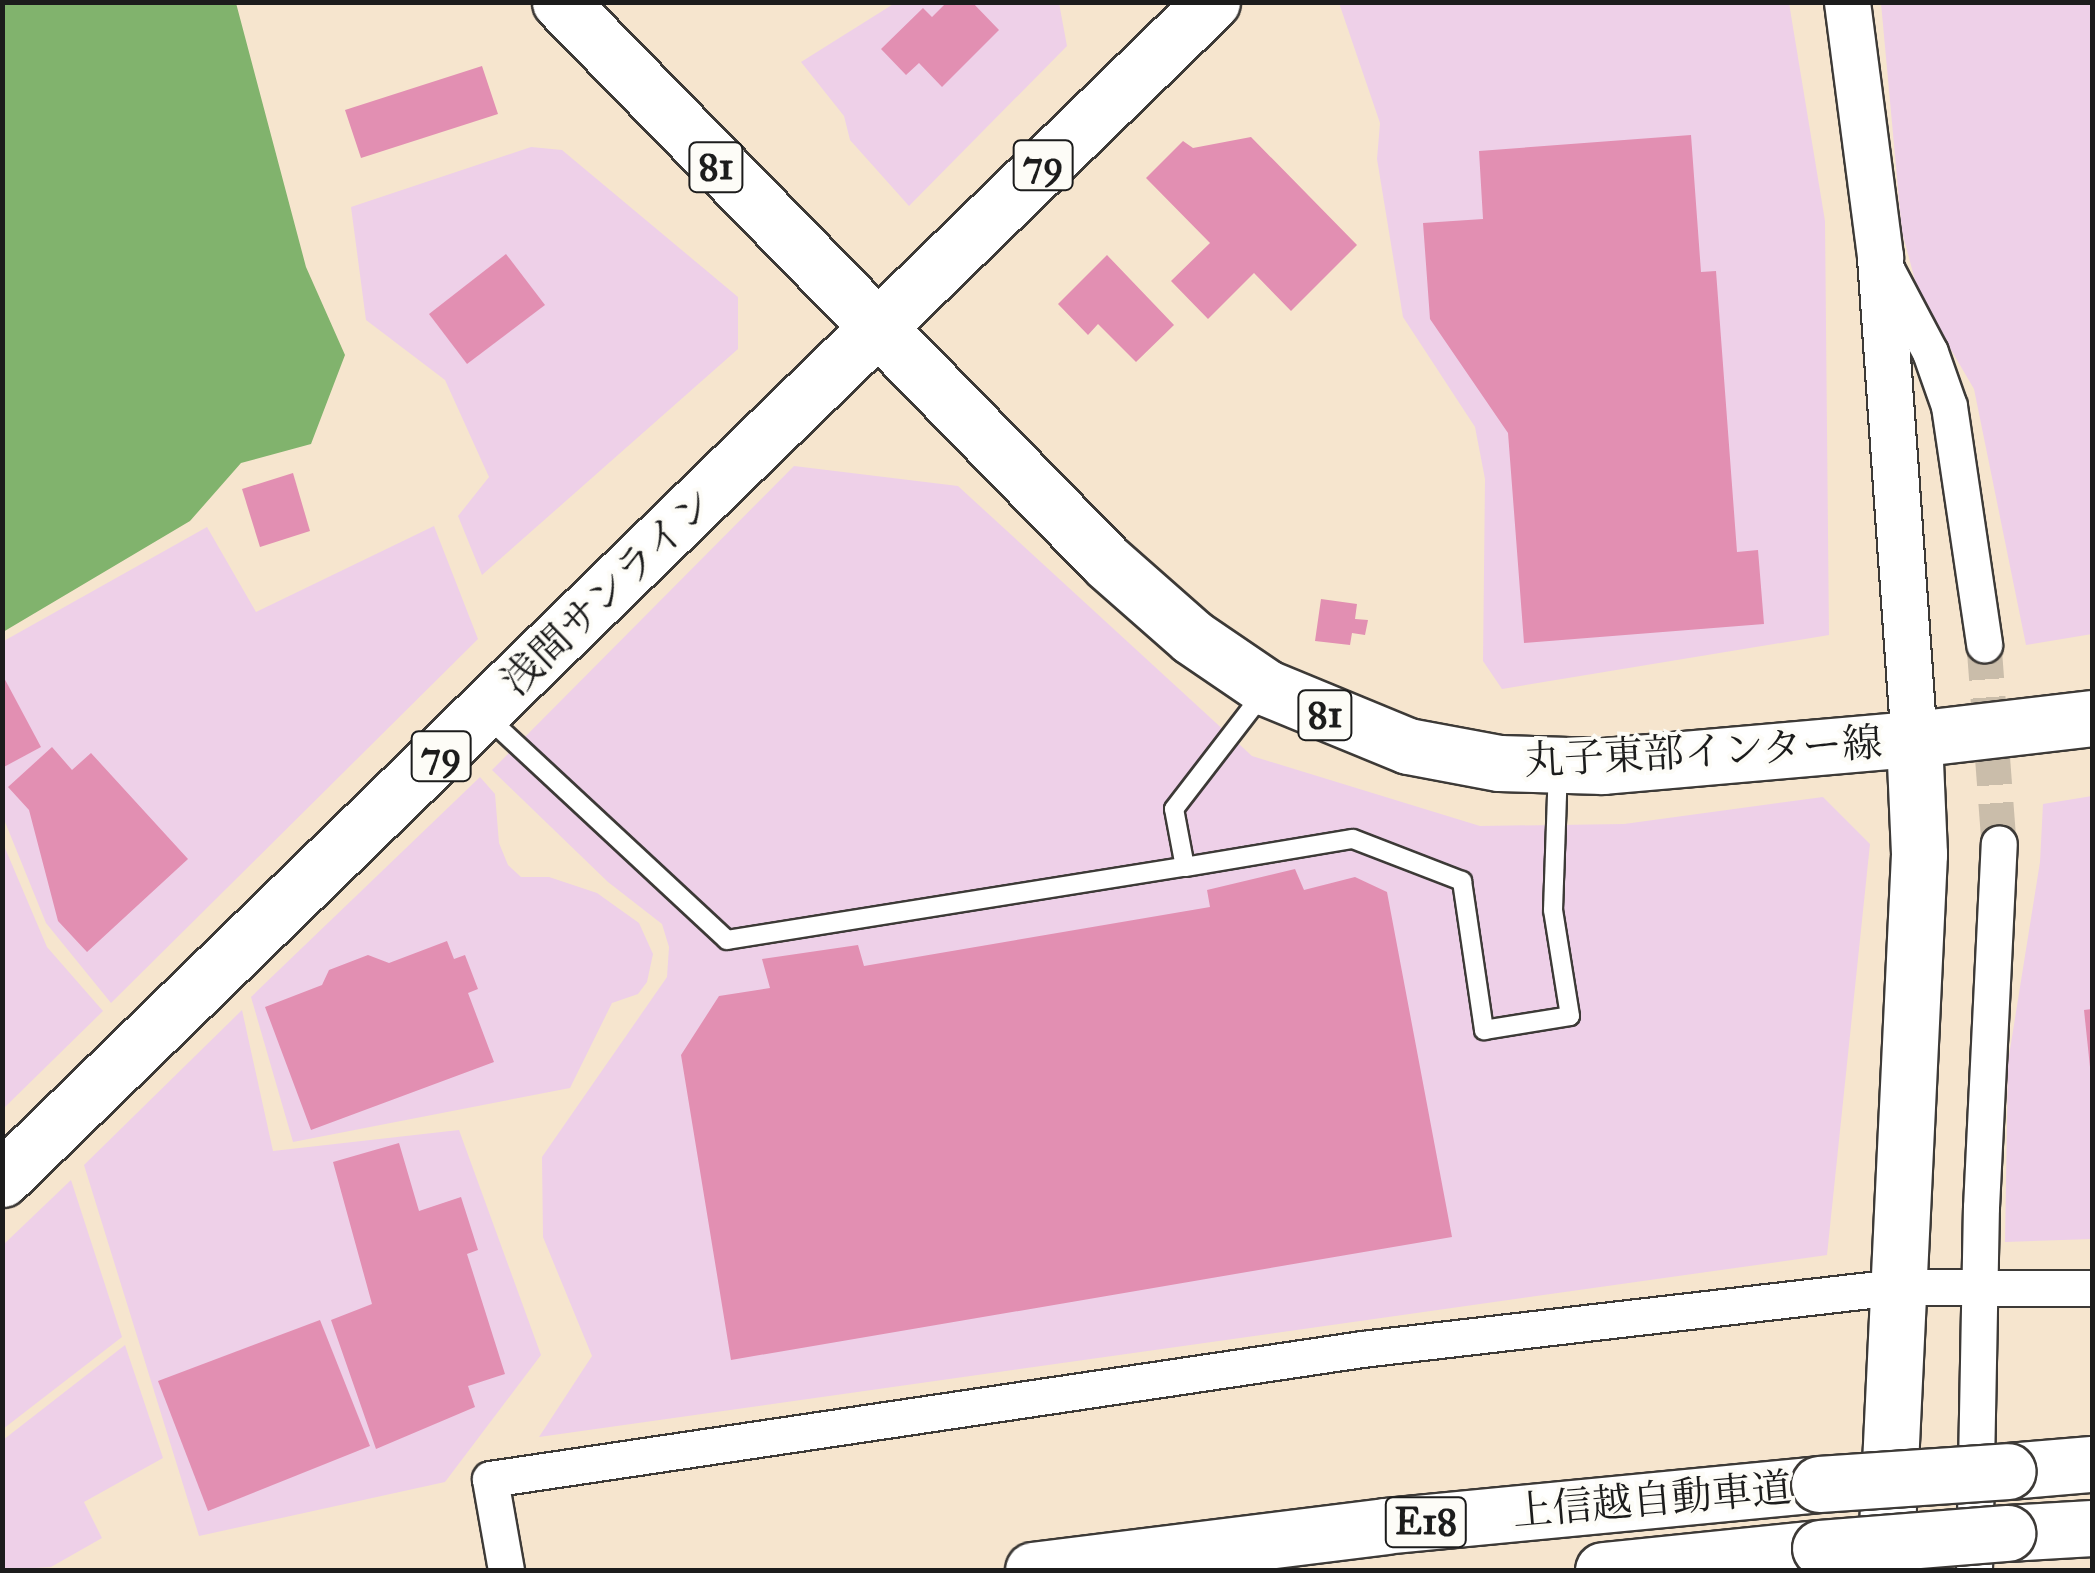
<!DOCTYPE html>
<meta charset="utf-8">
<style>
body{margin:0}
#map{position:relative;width:2095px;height:1573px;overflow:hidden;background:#f6e5ce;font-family:"IM FELL Great Primer","Noto Serif JP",serif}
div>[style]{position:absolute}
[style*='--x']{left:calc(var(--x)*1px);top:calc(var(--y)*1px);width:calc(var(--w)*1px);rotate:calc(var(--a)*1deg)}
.built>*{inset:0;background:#eed0e8}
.forest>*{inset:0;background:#81b36d}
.building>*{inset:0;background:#e28fb2}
.minor-tunnel>*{height:35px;margin-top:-17.5px;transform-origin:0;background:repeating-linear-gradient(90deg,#cabdaa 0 35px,transparent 0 53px)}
.roads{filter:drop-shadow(2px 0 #3d3a37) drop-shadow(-2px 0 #3d3a37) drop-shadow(0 2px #3d3a37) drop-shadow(0 -2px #3d3a37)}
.service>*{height:18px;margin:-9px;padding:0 9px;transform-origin:9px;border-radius:9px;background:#fff}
.minor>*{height:35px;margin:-17.5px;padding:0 17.5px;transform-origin:17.5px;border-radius:17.5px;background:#fff}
.tertiary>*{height:45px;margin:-22.5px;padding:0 22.5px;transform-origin:22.5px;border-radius:22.5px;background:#fff}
.primary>*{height:55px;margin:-27.5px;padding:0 27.5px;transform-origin:27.5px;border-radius:27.5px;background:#fff}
.motorway>*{height:55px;margin:-27.5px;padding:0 27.5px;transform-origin:27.5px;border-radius:27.5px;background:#fff}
.bridges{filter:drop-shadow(2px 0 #3d3a37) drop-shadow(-2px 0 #3d3a37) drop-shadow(0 2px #3d3a37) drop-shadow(0 -2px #3d3a37)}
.motorway-bridge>*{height:55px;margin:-27.5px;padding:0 27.5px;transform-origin:27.5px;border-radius:27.5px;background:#fff}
span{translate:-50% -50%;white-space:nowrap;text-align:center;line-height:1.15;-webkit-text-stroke:8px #fdfcf7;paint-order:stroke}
.shield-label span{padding:2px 8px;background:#fdfcf7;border:2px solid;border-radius:8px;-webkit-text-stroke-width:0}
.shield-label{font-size:38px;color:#1c1c1c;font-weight:700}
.street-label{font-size:40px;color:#1c1c1c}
.frame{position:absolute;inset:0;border:5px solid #1c1c1c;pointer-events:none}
</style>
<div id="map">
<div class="built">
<i style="clip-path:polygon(895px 3px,1059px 3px,1067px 46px,909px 206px,850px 140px,844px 116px,801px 62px)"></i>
<i style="clip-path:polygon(1339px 3px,1789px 3px,1825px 221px,1829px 635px,1502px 689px,1483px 661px,1485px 479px,1475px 427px,1403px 317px,1377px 159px,1380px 123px)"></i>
<i style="clip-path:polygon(1881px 3px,2092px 3px,2092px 634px,2026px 645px,1974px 389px,1919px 295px,1902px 232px)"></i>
<i style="clip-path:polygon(531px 147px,562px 150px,738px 297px,738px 349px,482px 575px,458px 516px,489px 477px,445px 380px,366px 320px,351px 207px)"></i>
<i style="clip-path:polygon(794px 466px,958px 486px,1252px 756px,1480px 826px,1624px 824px,1823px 797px,1870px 844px,1827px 1255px,539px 1437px,592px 1356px,543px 1237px,542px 1157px,667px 977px,669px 947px,662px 924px,608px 882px,492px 770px)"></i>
<i style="clip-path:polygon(434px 526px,478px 639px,111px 1003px,46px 923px,3px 817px,2px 642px,207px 527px,256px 612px)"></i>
<i style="clip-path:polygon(480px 777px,495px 794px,499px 843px,508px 865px,521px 877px,549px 877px,597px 893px,639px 923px,653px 954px,647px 982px,638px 994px,612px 1003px,570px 1088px,293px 1142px,251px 997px)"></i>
<i style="clip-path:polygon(2092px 796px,2092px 1239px,2005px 1242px,2008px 1062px,2040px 862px,2043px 804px)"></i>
<i style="clip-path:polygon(2px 841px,47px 947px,103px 1011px,3px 1109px)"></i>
<i style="clip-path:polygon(242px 1010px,273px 1151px,459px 1130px,541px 1355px,445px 1482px,199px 1536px,84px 1165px)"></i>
<i style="clip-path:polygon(71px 1180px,122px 1337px,3px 1429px,3px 1245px)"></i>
<i style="clip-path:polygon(125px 1345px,163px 1458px,84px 1502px,102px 1538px,51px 1567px,3px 1570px,3px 1440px)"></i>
</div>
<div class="forest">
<i style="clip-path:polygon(2px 3px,236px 3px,306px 267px,345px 355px,311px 444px,241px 463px,190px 521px,3px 632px)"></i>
</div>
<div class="building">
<i style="clip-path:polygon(947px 2px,972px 2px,999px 30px,942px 87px,919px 63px,906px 75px,881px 49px,923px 8px,932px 17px)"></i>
<i style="clip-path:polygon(482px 66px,498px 114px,361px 158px,345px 110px)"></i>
<i style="clip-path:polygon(1691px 135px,1701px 272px,1716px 271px,1737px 552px,1758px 550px,1764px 624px,1524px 643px,1508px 433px,1430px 319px,1423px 223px,1483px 219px,1479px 151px)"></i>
<i style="clip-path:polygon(1251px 137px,1357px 245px,1291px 311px,1254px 273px,1208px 319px,1171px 281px,1210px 243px,1146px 178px,1183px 141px,1193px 148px)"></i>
<i style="clip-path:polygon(506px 254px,545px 305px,467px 364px,429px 314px)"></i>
<i style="clip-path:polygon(1107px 255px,1174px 325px,1136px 362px,1098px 324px,1088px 335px,1058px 304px)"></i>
<i style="clip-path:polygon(293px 473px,310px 531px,260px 547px,242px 489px)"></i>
<i style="clip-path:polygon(1321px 599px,1357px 604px,1355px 619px,1368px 620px,1365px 635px,1352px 633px,1350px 645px,1315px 641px)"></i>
<i style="clip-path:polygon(2px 674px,41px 747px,2px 768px)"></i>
<i style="clip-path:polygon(52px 747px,72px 770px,91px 753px,188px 859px,87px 952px,58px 921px,29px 810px,8px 787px)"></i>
<i style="clip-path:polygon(1295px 869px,1304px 890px,1355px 877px,1387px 892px,1452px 1237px,731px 1360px,681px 1055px,719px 996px,770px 988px,762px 959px,858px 945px,864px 966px,1210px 907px,1207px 890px)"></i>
<i style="clip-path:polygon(447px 941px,454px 959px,465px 955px,478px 989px,468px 993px,494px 1062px,311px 1130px,265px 1007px,322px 985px,329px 970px,368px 955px,389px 963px)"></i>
<i style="clip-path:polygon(2092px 1009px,2092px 1067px,2090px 1067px,2084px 1010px)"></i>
<i style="clip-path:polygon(399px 1143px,419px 1211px,461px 1197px,478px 1250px,467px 1254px,505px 1374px,468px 1386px,475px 1407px,376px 1449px,331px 1320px,372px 1304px,333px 1162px)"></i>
<i style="clip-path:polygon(320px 1320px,370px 1446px,208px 1511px,158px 1381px)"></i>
</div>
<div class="minor-tunnel">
<i style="--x:1984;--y:644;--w:200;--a:85.7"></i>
</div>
<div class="roads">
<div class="service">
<i style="--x:486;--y:716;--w:329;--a:42.9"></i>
<i style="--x:727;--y:940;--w:464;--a:-9.1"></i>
<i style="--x:1185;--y:867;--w:59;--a:-100.7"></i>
<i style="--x:1174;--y:809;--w:148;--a:-52.4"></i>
<i style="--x:1185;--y:867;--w:170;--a:-9.5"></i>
<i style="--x:1353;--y:839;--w:117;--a:21.1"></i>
<i style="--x:1462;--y:881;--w:151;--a:81.6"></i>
<i style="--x:1484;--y:1030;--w:87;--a:-9.2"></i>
<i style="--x:1570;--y:1016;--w:107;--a:-99.1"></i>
<i style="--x:1553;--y:910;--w:141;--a:-88"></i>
</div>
<div class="minor">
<i style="--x:1885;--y:267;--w:96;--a:62.1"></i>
<i style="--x:1930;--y:352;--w:57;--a:70.6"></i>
<i style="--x:1949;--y:406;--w:241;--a:81.6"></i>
<i style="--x:506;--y:1570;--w:92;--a:-100"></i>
<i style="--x:490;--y:1479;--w:882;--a:-8.48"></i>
<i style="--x:1362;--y:1349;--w:537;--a:-6.63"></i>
<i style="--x:1895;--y:1287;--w:197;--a:0.3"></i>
<i style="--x:1974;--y:1570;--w:363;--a:-88.9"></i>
<i style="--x:1981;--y:1207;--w:364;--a:-87.2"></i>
</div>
<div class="tertiary">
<i style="--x:1847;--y:2;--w:257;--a:82.6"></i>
<i style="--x:1880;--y:257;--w:483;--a:86"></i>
</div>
<div class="primary">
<i style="--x:560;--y:2;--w:783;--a:45.67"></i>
<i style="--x:1107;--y:562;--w:113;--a:41.4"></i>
<i style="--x:1192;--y:637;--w:91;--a:34.2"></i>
<i style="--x:1267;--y:688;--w:152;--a:22.4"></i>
<i style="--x:1408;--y:746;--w:93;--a:10.6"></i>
<i style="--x:1499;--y:763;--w:104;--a:1.7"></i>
<i style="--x:1603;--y:766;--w:312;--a:-5"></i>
<i style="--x:1914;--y:739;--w:115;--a:87.5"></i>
<i style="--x:1919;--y:854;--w:717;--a:92.72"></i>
<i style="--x:2;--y:1179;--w:1688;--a:-44.21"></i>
</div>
<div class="motorway">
<i style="--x:1914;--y:739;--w:179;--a:-6.7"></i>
<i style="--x:2008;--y:1471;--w:84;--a:-4.8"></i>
<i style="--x:2007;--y:1533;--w:85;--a:-3.4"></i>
<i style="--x:1033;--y:1570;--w:354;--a:-7.1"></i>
<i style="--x:1384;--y:1526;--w:437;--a:-5.5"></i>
<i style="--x:1603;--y:1570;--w:218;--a:-5.8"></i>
</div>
</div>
<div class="bridges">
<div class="motorway-bridge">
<i style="--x:1819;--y:1484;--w:189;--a:-3.9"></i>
<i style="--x:1820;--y:1548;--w:188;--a:-4.6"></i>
</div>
</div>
<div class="shield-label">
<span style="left:1043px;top:165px">79</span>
<span style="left:716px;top:167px">81</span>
<span style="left:1325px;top:715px">81</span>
<span style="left:441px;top:756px">79</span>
<span style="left:1426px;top:1522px">E18</span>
</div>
<div class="street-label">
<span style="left:608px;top:592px;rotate:-44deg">浅間サンライン</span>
<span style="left:1703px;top:752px;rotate:-3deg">丸子東部インター線</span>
<span style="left:1652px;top:1500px;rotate:-5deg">上信越自動車道</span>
</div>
<div class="frame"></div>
</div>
